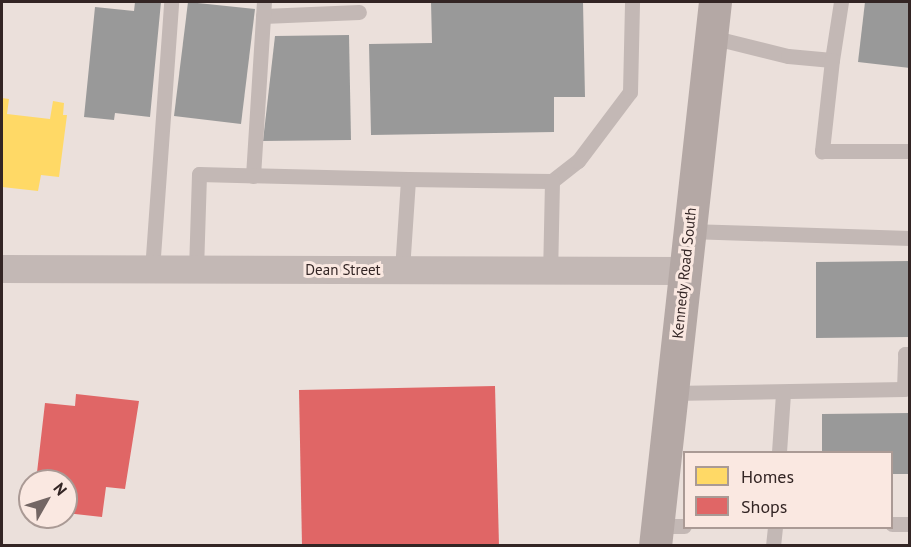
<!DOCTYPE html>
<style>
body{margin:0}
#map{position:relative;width:911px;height:547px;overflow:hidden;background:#ebe0db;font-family:"PT Sans",sans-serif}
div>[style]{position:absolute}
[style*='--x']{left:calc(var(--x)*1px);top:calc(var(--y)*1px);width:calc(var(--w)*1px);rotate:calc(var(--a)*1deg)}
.homes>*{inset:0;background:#ffd966}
.shops>*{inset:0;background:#e06666}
.industry>*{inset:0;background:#999}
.lane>*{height:15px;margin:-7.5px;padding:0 7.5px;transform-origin:7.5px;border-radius:7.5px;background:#c3b8b5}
.street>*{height:28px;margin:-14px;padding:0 14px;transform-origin:14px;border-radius:14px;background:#c3b8b5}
.secondary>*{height:33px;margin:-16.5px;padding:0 16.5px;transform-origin:16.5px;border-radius:16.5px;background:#b4a8a5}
span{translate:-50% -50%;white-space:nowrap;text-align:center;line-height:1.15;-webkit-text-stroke:6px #fae8e1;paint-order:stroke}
.street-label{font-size:15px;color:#332524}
.frame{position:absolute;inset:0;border:3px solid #332524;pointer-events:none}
.legend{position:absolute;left:683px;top:451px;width:210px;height:78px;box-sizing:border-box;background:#fae8e1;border:2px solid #aa9a95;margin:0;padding:8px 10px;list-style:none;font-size:18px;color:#332524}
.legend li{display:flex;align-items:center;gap:12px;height:30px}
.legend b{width:30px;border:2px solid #aa9a95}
.north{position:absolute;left:18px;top:469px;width:60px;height:60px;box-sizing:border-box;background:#fae8e1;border:2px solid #aa9a95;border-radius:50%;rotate:51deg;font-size:16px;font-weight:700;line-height:24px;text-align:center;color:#332524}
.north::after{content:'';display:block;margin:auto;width:21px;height:27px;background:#736664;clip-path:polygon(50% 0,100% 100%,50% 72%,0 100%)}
</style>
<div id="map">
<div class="homes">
<i style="clip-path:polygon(2px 98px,9px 99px,7px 114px,50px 119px,53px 101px,64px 103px,63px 115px,67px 115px,59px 177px,41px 175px,38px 191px,2px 187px)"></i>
</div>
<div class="shops">
<i style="clip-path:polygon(495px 386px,499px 546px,302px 546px,299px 390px)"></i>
<i style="clip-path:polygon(76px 394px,139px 401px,125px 489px,106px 487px,102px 517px,66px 513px,66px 481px,36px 481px,45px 403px,75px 406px)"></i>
</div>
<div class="industry">
<i style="clip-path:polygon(135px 2px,161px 2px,150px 117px,115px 113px,114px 120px,84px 117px,95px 7px,134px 11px)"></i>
<i style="clip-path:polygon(188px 2px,255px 9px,241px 124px,174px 116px)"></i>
<i style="clip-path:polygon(431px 2px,583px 2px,585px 97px,554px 97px,554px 132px,371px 135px,369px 44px,432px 43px)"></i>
<i style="clip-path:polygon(865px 2px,910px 2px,910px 68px,858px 62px)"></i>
<i style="clip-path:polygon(349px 35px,351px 140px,263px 141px,275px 36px)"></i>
<i style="clip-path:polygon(910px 261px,910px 337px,816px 338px,816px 262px)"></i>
<i style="clip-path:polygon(910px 413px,910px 474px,892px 474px,892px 452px,822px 452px,822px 414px)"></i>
</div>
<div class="lane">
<i style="--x:263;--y:16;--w:96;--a:-2.4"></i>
<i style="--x:711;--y:37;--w:79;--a:13.9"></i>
<i style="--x:788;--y:56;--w:44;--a:5.2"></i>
<i style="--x:832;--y:60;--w:59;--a:-81.2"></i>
<i style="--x:832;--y:60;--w:92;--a:96.3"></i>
<i style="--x:822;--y:151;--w:88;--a:0"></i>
<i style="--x:253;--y:176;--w:174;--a:-86.4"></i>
<i style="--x:552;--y:181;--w:33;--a:-38"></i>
<i style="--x:578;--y:161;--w:86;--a:-53"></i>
<i style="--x:630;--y:92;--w:90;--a:-88.7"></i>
<i style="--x:688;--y:231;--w:222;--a:1.8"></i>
<i style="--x:152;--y:270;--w:269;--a:-85.9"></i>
<i style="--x:196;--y:270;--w:96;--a:-88.2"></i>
<i style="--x:199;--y:174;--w:209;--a:1.4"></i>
<i style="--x:402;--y:270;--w:91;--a:-86.2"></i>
<i style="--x:408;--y:179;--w:144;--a:0.8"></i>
<i style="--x:552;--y:181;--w:94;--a:91.2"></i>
<i style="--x:671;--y:393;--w:233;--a:-1"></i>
<i style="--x:904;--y:389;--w:35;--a:-88"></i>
<i style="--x:905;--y:354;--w:5;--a:0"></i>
<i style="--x:779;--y:452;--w:59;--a:-86.1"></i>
<i style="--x:892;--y:524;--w:18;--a:0"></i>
<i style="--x:658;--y:526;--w:26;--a:0"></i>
<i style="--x:773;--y:546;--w:18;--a:-84"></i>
</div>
<div class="street">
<i style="--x:2;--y:269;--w:682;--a:0.17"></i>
</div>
<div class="secondary">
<i style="--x:655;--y:546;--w:547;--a:-83.71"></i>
</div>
<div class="street-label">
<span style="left:343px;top:270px">Dean Street</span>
<span style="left:684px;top:273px;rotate:-84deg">Kennedy Road South</span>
</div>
<div class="frame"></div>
<ul class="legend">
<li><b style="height:16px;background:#ffd966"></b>Homes</li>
<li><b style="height:16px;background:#e06666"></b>Shops</li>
</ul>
<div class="north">N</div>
</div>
